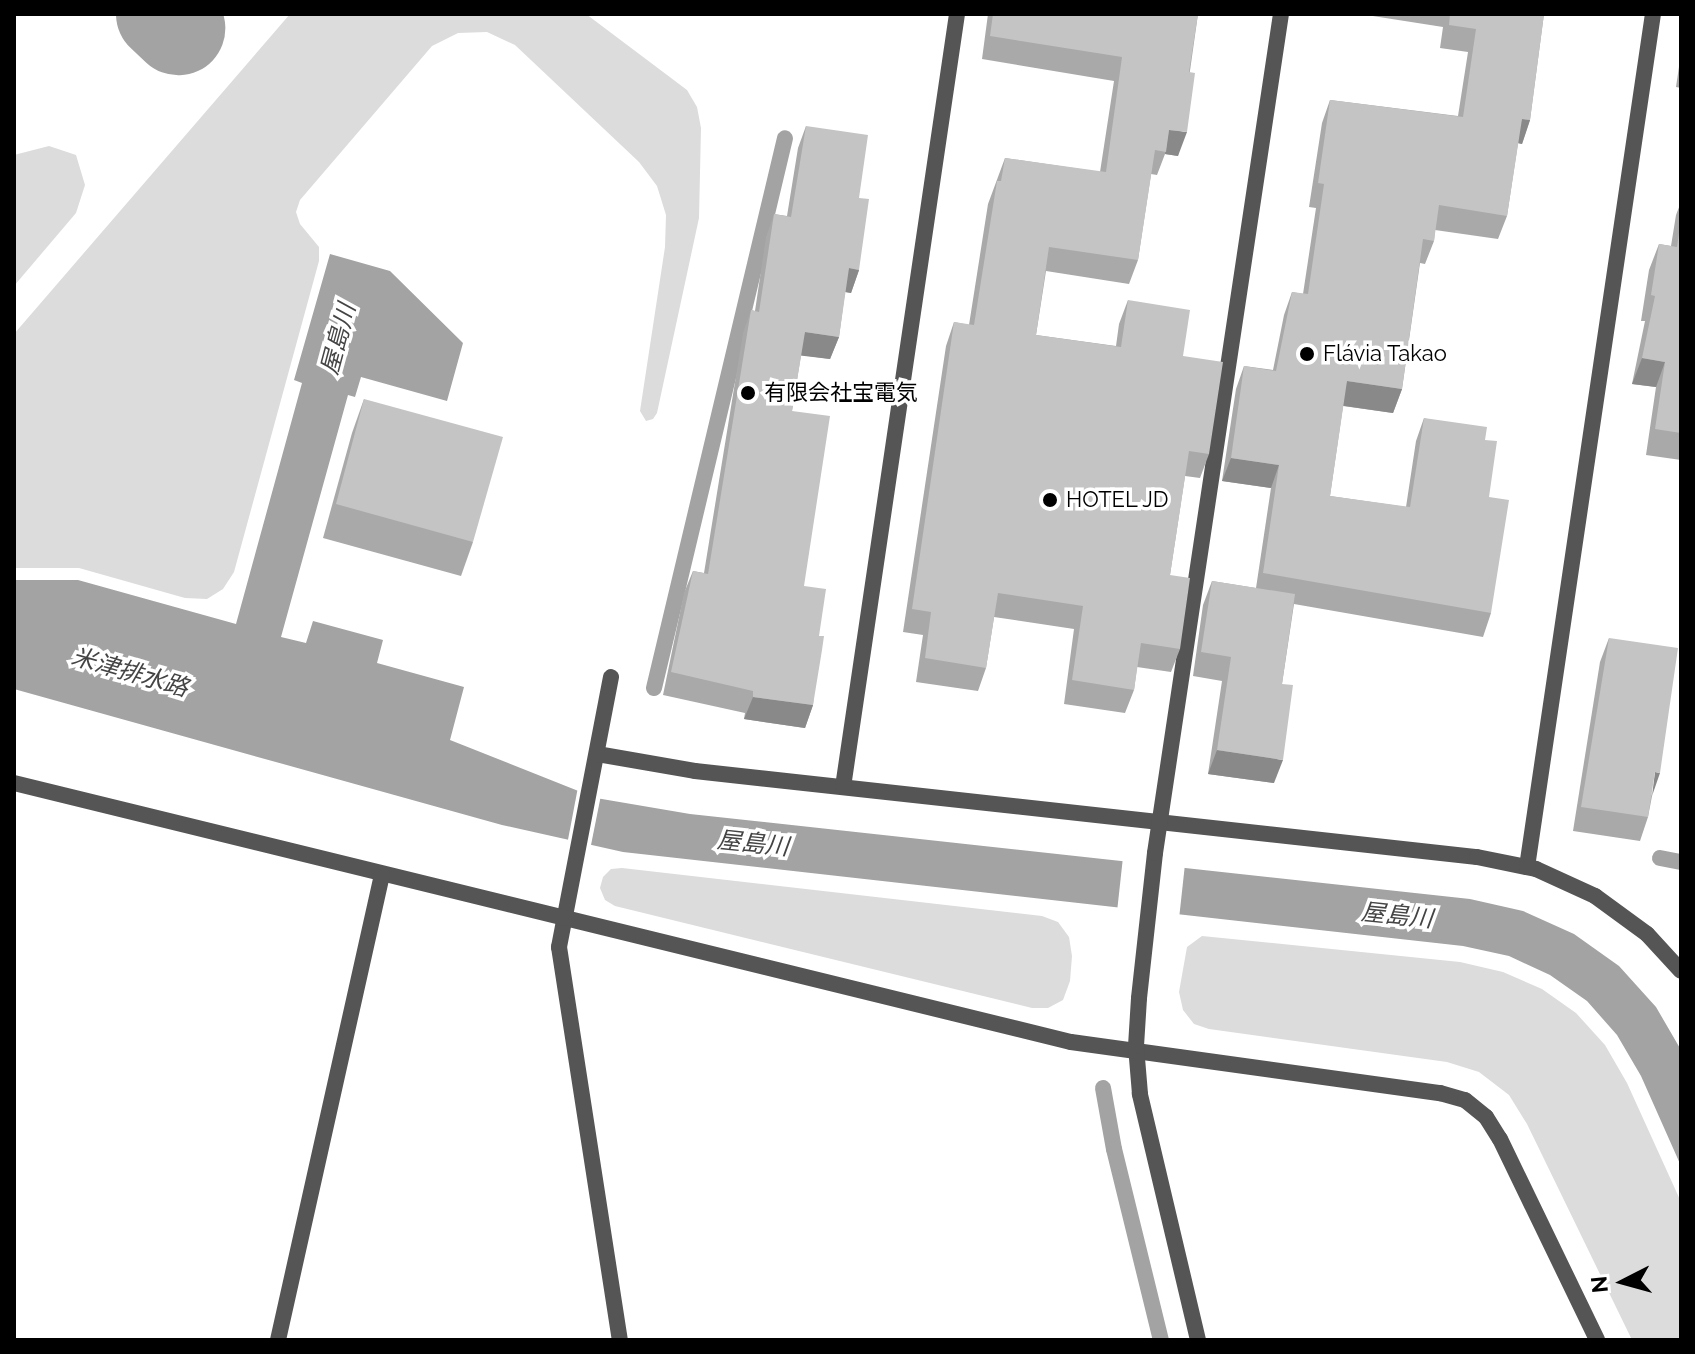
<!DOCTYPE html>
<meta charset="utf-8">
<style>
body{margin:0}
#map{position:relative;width:1695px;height:1354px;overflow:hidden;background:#fff;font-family:Raleway,"Noto Sans JP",sans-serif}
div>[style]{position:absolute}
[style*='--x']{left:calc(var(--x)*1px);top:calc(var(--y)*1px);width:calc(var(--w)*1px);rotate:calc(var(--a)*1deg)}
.green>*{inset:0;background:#dcdcdc}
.water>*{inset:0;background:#a3a3a3}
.pier>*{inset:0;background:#fff}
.stream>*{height:16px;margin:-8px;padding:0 8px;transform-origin:8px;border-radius:8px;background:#a3a3a3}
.river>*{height:94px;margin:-47px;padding:0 47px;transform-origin:47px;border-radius:47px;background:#a3a3a3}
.minor>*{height:16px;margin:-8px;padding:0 8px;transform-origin:8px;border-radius:8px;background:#555}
.wall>*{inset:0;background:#a9a9a9}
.shaded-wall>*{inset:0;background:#898989}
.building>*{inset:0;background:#c4c4c4}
.dots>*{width:22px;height:22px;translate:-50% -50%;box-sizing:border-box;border:4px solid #fff;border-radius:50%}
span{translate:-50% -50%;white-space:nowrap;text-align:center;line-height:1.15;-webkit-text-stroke:7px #fff;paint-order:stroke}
.poi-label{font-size:22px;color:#000}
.left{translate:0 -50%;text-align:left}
.water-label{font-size:24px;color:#444;font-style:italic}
.frame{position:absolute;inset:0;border:16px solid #000;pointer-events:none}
.north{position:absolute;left:1583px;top:1242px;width:80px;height:80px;-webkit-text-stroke:6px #fff;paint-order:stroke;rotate:264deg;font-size:22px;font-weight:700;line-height:32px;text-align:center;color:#000}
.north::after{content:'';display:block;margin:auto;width:28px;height:36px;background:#000;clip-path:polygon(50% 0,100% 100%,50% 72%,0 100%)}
</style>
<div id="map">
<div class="green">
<i style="clip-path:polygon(290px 14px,586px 14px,687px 90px,697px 107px,701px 128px,699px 218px,657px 413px,653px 419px,646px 421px,640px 411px,665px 247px,666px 215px,657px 186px,639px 162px,515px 45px,487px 32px,458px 33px,432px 46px,300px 200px,296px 212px,300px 224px,319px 247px,319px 261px,234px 572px,223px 589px,207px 599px,185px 598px,79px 568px,14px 568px,14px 334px)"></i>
<i style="clip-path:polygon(49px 146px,76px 155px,85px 185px,76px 213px,14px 286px,14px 155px)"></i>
<i style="clip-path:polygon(622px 868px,1042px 916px,1058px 922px,1069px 937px,1072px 956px,1070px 981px,1063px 1000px,1048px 1008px,1032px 1008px,615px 906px,605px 900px,600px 888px,603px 877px,611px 869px)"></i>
<i style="clip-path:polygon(1202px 936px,1460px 962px,1503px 972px,1542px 989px,1576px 1013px,1605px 1045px,1627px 1083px,1681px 1202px,1681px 1340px,1632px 1340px,1527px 1124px,1509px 1095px,1479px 1072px,1447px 1062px,1209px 1029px,1194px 1024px,1183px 1010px,1179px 992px,1187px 947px)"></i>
</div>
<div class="water">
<i style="clip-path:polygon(330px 254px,390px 271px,463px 343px,447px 401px,361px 377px,355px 397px,348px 395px,281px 637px,306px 643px,313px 621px,383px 640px,377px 663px,464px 687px,450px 740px,596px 798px,690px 814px,1470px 899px,1523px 911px,1574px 934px,1619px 966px,1656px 1007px,1681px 1050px,1681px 1166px,1641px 1076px,1617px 1035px,1587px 1001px,1550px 975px,1509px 956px,1463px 946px,623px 852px,502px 825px,14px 689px,14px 580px,78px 580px,236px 624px,302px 383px,294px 380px)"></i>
</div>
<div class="pier">
<i style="clip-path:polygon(578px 787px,601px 795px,590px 850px,567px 845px)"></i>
<i style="clip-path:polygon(1123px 857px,1185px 864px,1179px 919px,1117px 912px)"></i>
</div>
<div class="stream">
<i style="--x:654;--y:688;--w:565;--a:-76.6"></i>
<i style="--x:1660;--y:858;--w:21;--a:11"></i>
<i style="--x:1103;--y:1088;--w:62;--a:79.8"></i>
<i style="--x:1114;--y:1149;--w:197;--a:76.2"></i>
</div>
<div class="river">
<i style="--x:163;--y:14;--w:21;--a:43"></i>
</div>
<div class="minor">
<i style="--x:611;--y:677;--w:275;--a:100.9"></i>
<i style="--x:559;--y:947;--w:398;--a:81.2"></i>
<i style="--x:597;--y:754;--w:99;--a:9.8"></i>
<i style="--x:695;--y:771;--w:787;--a:6.28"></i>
<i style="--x:1477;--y:857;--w:60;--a:11.5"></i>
<i style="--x:1536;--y:869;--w:65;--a:24.6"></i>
<i style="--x:1595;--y:896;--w:64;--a:36.2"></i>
<i style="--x:1647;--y:934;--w:50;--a:47.4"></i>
<i style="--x:14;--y:783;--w:1088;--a:13.77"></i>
<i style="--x:1071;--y:1042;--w:373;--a:7.9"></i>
<i style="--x:1440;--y:1093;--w:26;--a:16"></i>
<i style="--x:1465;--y:1100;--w:27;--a:39"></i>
<i style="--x:1486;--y:1117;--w:26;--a:58"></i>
<i style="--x:1500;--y:1139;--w:223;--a:64.2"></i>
<i style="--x:843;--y:787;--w:781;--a:-81.61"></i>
<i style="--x:1527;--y:867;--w:862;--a:-81.6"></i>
<i style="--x:278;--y:1340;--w:477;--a:-77.4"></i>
<i style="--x:1198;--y:1340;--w:253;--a:-103.3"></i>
<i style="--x:1140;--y:1094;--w:48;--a:-94.8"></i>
<i style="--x:1136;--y:1046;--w:48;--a:-86.4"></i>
<i style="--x:1139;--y:998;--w:146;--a:-83.7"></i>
<i style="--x:1155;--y:853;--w:848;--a:-81.46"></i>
</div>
<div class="wall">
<i style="clip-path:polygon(988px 14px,1198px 14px,1178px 156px,1165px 154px,1157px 175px,1151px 174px,1138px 260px,1129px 284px,1046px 271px,1036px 335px,1116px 346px,1119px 324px,1128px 300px,1183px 356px,1209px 454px,1200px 478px,1185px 476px,1170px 575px,1180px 649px,1171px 672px,1137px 667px,1134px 690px,1125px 713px,1064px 704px,1074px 629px,994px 617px,986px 668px,978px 691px,916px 682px,923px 635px,903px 632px,946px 346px,954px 322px,969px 325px,988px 204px,1005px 158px,1100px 172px,1114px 81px,982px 59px)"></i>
<i style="clip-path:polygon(1360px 14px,1544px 14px,1530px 120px,1522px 144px,1518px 143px,1507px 216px,1498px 239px,1435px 230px,1434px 241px,1425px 264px,1420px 263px,1402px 389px,1393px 413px,1343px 406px,1330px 496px,1406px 507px,1416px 441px,1424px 418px,1485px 440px,1489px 497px,1491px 613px,1483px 637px,1294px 604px,1282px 684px,1274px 783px,1208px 774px,1222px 681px,1193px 676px,1203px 605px,1212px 581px,1256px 588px,1271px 488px,1222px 481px,1236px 389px,1244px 366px,1273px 370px,1284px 315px,1292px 292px,1303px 294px,1316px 208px,1309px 207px,1322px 123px,1330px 100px,1458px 116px,1468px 52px,1440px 48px,1443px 27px)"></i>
<i style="clip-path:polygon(1681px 53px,1681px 88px,1676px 87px)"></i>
<i style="clip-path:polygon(806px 126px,859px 198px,859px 270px,851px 293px,845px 292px,839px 337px,830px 359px,801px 355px,792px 411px,804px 586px,819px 636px,813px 705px,805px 728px,744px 719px,745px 713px,663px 695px,684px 593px,693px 571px,704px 573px,743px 333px,751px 310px,755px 311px,766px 237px,774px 214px,787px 216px,798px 148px)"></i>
<i style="clip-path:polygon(1681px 202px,1681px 460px,1646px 455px,1656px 387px,1632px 384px,1645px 321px,1641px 321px,1649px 270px,1659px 244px,1671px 246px,1676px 215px)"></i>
<i style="clip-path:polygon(364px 399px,473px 542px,461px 576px,323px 538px,352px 433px)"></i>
<i style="clip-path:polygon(1609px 638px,1652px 796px,1648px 817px,1640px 841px,1573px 831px,1600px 662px)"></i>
</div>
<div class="shaded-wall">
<i style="clip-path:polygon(1522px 119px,1530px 120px,1522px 144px,1513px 142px)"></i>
<i style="clip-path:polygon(1169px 130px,1187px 132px,1178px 156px,1165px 154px)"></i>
<i style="clip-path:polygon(849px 268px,859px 270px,851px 293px,840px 291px)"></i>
<i style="clip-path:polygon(805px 332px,839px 337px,830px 359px,796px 355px)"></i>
<i style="clip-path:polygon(1642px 358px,1665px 362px,1656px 387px,1632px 384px)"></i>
<i style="clip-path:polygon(1347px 381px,1402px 389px,1393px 413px,1338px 405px)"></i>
<i style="clip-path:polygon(1231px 458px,1279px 465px,1271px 488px,1222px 481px)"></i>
<i style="clip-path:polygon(753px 697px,813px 705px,805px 728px,744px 719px)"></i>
<i style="clip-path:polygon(1217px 750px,1283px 760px,1274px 783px,1208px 774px)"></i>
<i style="clip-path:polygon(1655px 772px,1660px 773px,1652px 796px)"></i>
</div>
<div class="building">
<i style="clip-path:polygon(993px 14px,1198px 14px,1189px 72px,1195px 73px,1187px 132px,1169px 130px,1166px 152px,1155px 150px,1138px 260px,1049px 247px,1036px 335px,1121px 347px,1128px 300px,1190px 310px,1183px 356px,1223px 362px,1209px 454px,1189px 451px,1170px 575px,1190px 578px,1180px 649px,1141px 643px,1134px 690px,1072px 680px,1083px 606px,998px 593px,986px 668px,925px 658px,931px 612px,912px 609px,954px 322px,974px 325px,997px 181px,1001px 181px,1005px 158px,1106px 172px,1122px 57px,990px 36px)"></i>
<i style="clip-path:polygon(1450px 14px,1544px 14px,1530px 120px,1522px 119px,1507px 216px,1439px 205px,1434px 241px,1423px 239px,1402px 389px,1347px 381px,1330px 496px,1410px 507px,1424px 418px,1487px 427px,1485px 440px,1497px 441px,1489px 497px,1509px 500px,1491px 613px,1263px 573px,1279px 465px,1231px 458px,1244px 366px,1276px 371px,1292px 292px,1308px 294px,1324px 184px,1318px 183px,1330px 100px,1463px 117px,1476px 29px,1449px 25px)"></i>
<i style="clip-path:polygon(806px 126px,868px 135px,859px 198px,869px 199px,859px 270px,849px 268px,839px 337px,805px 332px,792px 411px,830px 416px,804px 586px,826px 589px,819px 636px,824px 636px,822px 650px,813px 705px,753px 697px,753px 691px,671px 672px,693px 571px,708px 574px,751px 310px,759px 312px,774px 214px,791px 217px)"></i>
<i style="clip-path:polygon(1681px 219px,1681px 433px,1655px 429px,1665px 362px,1642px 358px,1655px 296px,1651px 295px,1659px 244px,1677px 247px)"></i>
<i style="clip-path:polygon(364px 399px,503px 437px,473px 542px,336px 504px)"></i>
<i style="clip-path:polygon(1212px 581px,1295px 594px,1282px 684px,1293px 685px,1283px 760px,1217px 750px,1231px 657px,1201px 652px)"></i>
<i style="clip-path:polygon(1609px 638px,1678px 648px,1660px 773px,1655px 772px,1648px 817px,1581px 807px)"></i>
</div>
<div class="dots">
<i style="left:1307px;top:354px;background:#000"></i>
<i style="left:748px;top:393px;background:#000"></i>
<i style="left:1050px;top:500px;background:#000"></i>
</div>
<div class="poi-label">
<span class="left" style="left:1323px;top:354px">Flávia Takao</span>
<span class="left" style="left:764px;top:393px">有限会社宝電気</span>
<span class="left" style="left:1066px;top:500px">HOTEL JD</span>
</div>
<div class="water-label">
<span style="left:338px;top:339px;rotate:-75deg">屋島川</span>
<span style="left:130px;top:672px;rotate:16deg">米津排水路</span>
<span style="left:753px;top:843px;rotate:6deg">屋島川</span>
<span style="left:1397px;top:915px;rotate:6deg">屋島川</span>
</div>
<div class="frame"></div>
<div class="north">N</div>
</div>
